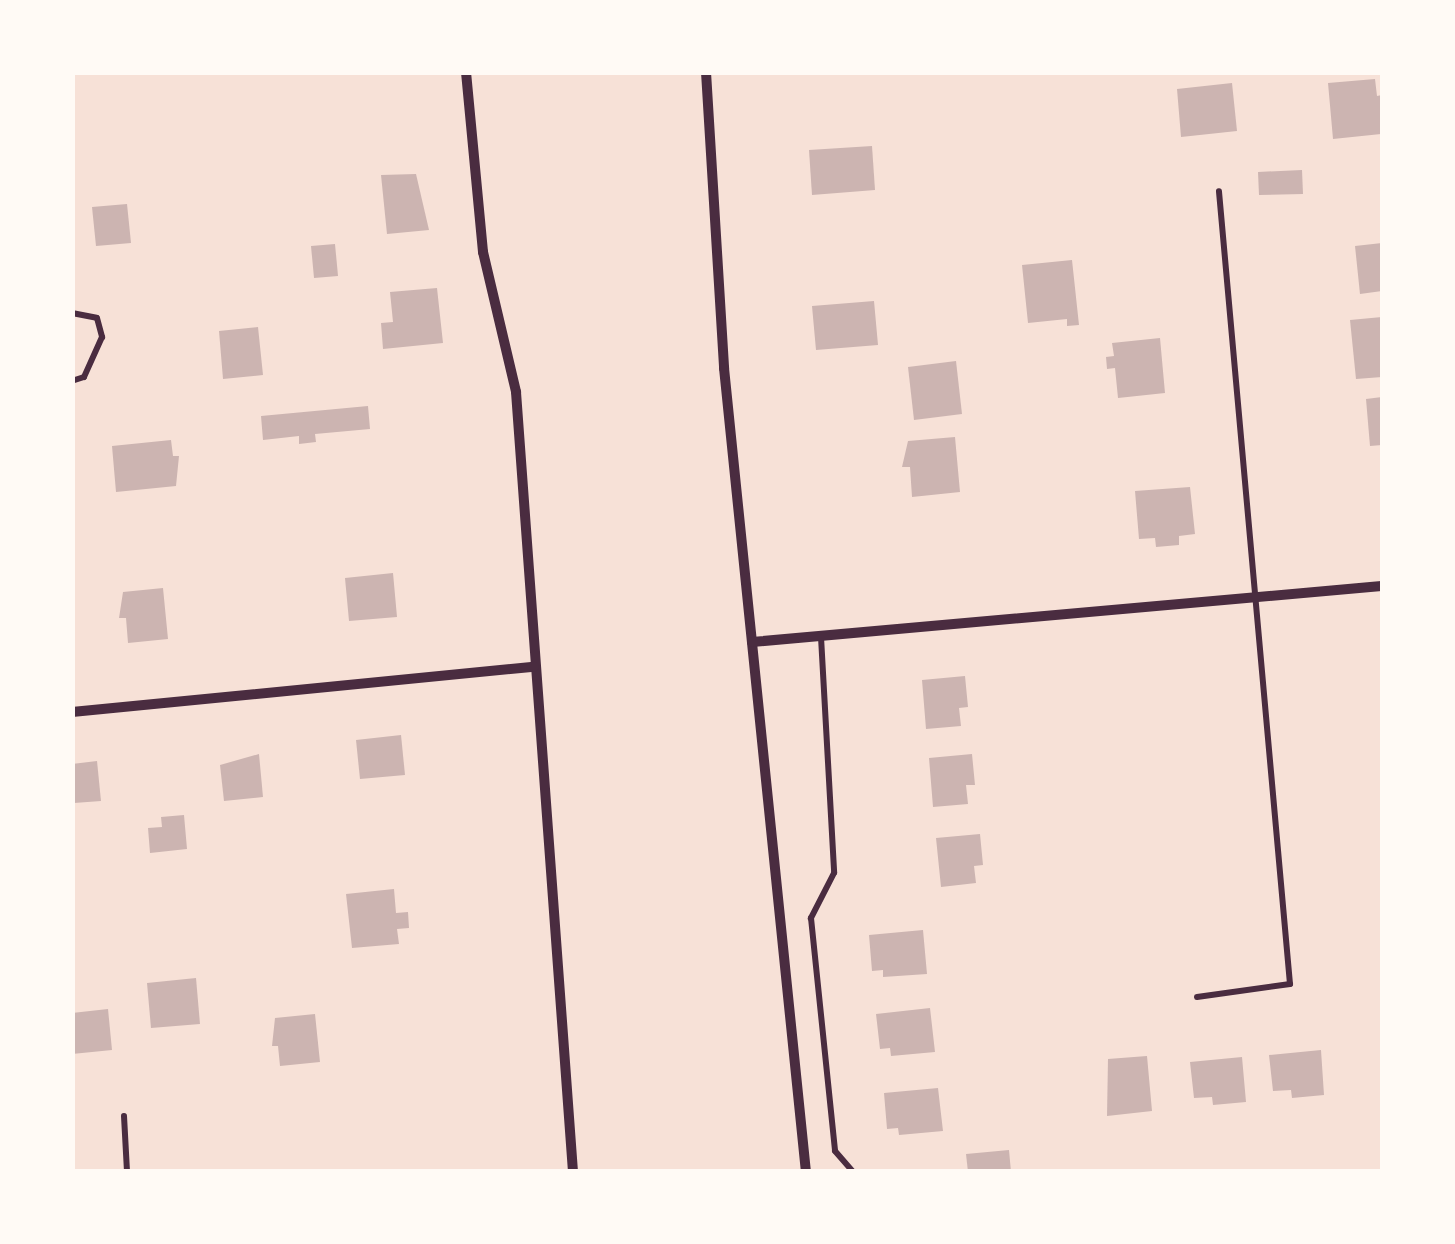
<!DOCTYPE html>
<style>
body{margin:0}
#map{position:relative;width:1455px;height:1244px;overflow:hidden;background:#f7e1d7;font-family:"DM Sans",sans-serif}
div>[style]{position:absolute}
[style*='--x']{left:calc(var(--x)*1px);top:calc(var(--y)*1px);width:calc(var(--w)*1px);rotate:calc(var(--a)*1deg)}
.building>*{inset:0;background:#ccb4b1}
.service>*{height:6px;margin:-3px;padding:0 3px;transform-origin:3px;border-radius:3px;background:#4a2c40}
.minor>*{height:10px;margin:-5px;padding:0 5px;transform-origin:5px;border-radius:5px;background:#4a2c40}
span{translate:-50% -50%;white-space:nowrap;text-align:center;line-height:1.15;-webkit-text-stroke:8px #fffaf5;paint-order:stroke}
.frame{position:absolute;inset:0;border:75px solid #fffaf5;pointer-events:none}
</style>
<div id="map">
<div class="building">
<i style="clip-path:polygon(1375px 79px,1377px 96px,1382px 95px,1381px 134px,1333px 139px,1328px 83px)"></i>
<i style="clip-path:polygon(1232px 83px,1237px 131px,1181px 137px,1177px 89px)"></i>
<i style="clip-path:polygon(872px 146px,875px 190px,812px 195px,809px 150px)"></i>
<i style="clip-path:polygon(1302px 170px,1303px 194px,1259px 195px,1258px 172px)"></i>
<i style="clip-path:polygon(416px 174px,429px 230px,387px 234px,381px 175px)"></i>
<i style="clip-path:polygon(127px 204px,131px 243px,96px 246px,92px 207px)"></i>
<i style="clip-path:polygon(1382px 243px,1382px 291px,1360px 294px,1355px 246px)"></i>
<i style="clip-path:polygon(335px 244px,338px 276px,314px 278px,311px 246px)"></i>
<i style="clip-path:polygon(1072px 260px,1079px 325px,1067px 326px,1067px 319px,1028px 323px,1022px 265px)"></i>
<i style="clip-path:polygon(437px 288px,443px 343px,383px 349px,381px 323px,393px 322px,390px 292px)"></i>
<i style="clip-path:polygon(874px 301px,878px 345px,816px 350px,812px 306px)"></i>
<i style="clip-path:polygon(1382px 317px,1382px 377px,1356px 379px,1350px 320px)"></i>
<i style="clip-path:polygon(258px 327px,263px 375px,223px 379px,219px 331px)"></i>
<i style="clip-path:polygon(1160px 338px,1165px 393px,1118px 398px,1115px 368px,1107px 369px,1106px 357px,1114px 356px,1112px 343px)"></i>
<i style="clip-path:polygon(956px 361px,962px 414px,914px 420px,908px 367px)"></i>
<i style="clip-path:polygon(1382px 397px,1382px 445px,1370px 446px,1366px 399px)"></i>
<i style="clip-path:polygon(368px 406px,370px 429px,315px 434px,316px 442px,299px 444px,299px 436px,263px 440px,261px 416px)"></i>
<i style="clip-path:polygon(955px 437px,960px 492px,912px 497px,910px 467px,902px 467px,908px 441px)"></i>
<i style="clip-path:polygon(171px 440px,173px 456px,179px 456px,176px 486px,116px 492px,112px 446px)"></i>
<i style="clip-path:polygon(1190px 487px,1195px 534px,1179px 536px,1179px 545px,1156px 547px,1155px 538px,1139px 539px,1135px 491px)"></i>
<i style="clip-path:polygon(393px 573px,397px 617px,349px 621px,345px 578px)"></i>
<i style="clip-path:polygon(163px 588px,168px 639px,128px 643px,126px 618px,119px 618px,123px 592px)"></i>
<i style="clip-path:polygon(965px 676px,968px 707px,959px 708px,961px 726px,926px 729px,922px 680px)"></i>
<i style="clip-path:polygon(401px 735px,405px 775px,360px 779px,356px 740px)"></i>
<i style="clip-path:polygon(259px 754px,263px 797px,224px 801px,220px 765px)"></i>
<i style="clip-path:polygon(972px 754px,975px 785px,966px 785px,968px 804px,933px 807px,929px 758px)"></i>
<i style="clip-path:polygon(97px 761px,101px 801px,74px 803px,72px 764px)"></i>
<i style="clip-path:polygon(184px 815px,187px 849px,150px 853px,148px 828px,162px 827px,161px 817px)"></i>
<i style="clip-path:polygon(980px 834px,983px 865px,974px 866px,976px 883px,941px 887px,936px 838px)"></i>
<i style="clip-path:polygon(394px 889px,396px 913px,408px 912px,409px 928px,397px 929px,399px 944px,352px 948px,346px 894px)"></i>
<i style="clip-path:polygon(923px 930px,927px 974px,883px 977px,883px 970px,872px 971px,869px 935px)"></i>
<i style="clip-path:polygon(196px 978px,200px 1024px,151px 1028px,147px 983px)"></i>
<i style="clip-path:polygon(930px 1008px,935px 1052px,891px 1056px,890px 1048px,880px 1049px,876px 1014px)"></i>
<i style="clip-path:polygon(108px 1009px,112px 1050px,72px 1054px,72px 1013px)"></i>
<i style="clip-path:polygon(315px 1014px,320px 1062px,280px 1066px,278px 1046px,272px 1046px,275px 1018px)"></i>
<i style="clip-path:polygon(1321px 1050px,1324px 1095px,1292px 1098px,1291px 1090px,1273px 1091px,1269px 1055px)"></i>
<i style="clip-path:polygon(1147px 1056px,1152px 1111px,1107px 1116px,1108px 1059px)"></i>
<i style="clip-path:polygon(1242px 1057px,1246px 1102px,1213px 1105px,1212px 1097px,1194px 1098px,1190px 1062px)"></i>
<i style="clip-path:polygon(938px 1088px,943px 1131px,899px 1135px,898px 1128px,887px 1129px,884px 1093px)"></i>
<i style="clip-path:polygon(1009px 1150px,1011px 1172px,968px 1172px,966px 1154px)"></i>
</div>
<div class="service">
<i style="--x:72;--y:313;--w:25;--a:11"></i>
<i style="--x:97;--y:318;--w:20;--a:75"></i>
<i style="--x:102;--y:337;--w:44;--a:114.2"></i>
<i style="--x:84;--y:377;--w:13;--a:162"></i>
<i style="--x:821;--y:637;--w:236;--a:86.8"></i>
<i style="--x:834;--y:873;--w:51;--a:117.1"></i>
<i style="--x:811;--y:918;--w:234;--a:84.1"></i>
<i style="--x:835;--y:1151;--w:28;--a:49"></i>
<i style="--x:1197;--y:997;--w:94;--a:-8"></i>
<i style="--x:1290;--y:984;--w:796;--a:-95.12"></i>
<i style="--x:124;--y:1116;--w:56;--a:86.9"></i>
</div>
<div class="minor">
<i style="--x:466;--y:72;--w:181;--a:84.6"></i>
<i style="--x:483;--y:252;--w:144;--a:76.7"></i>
<i style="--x:516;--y:392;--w:782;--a:85.82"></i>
<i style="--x:706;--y:72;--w:297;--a:86.5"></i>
<i style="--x:724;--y:368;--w:808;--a:84.18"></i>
<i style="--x:752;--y:642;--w:632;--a:-5.08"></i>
<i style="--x:72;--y:712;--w:464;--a:-5.6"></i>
</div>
<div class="frame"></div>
</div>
